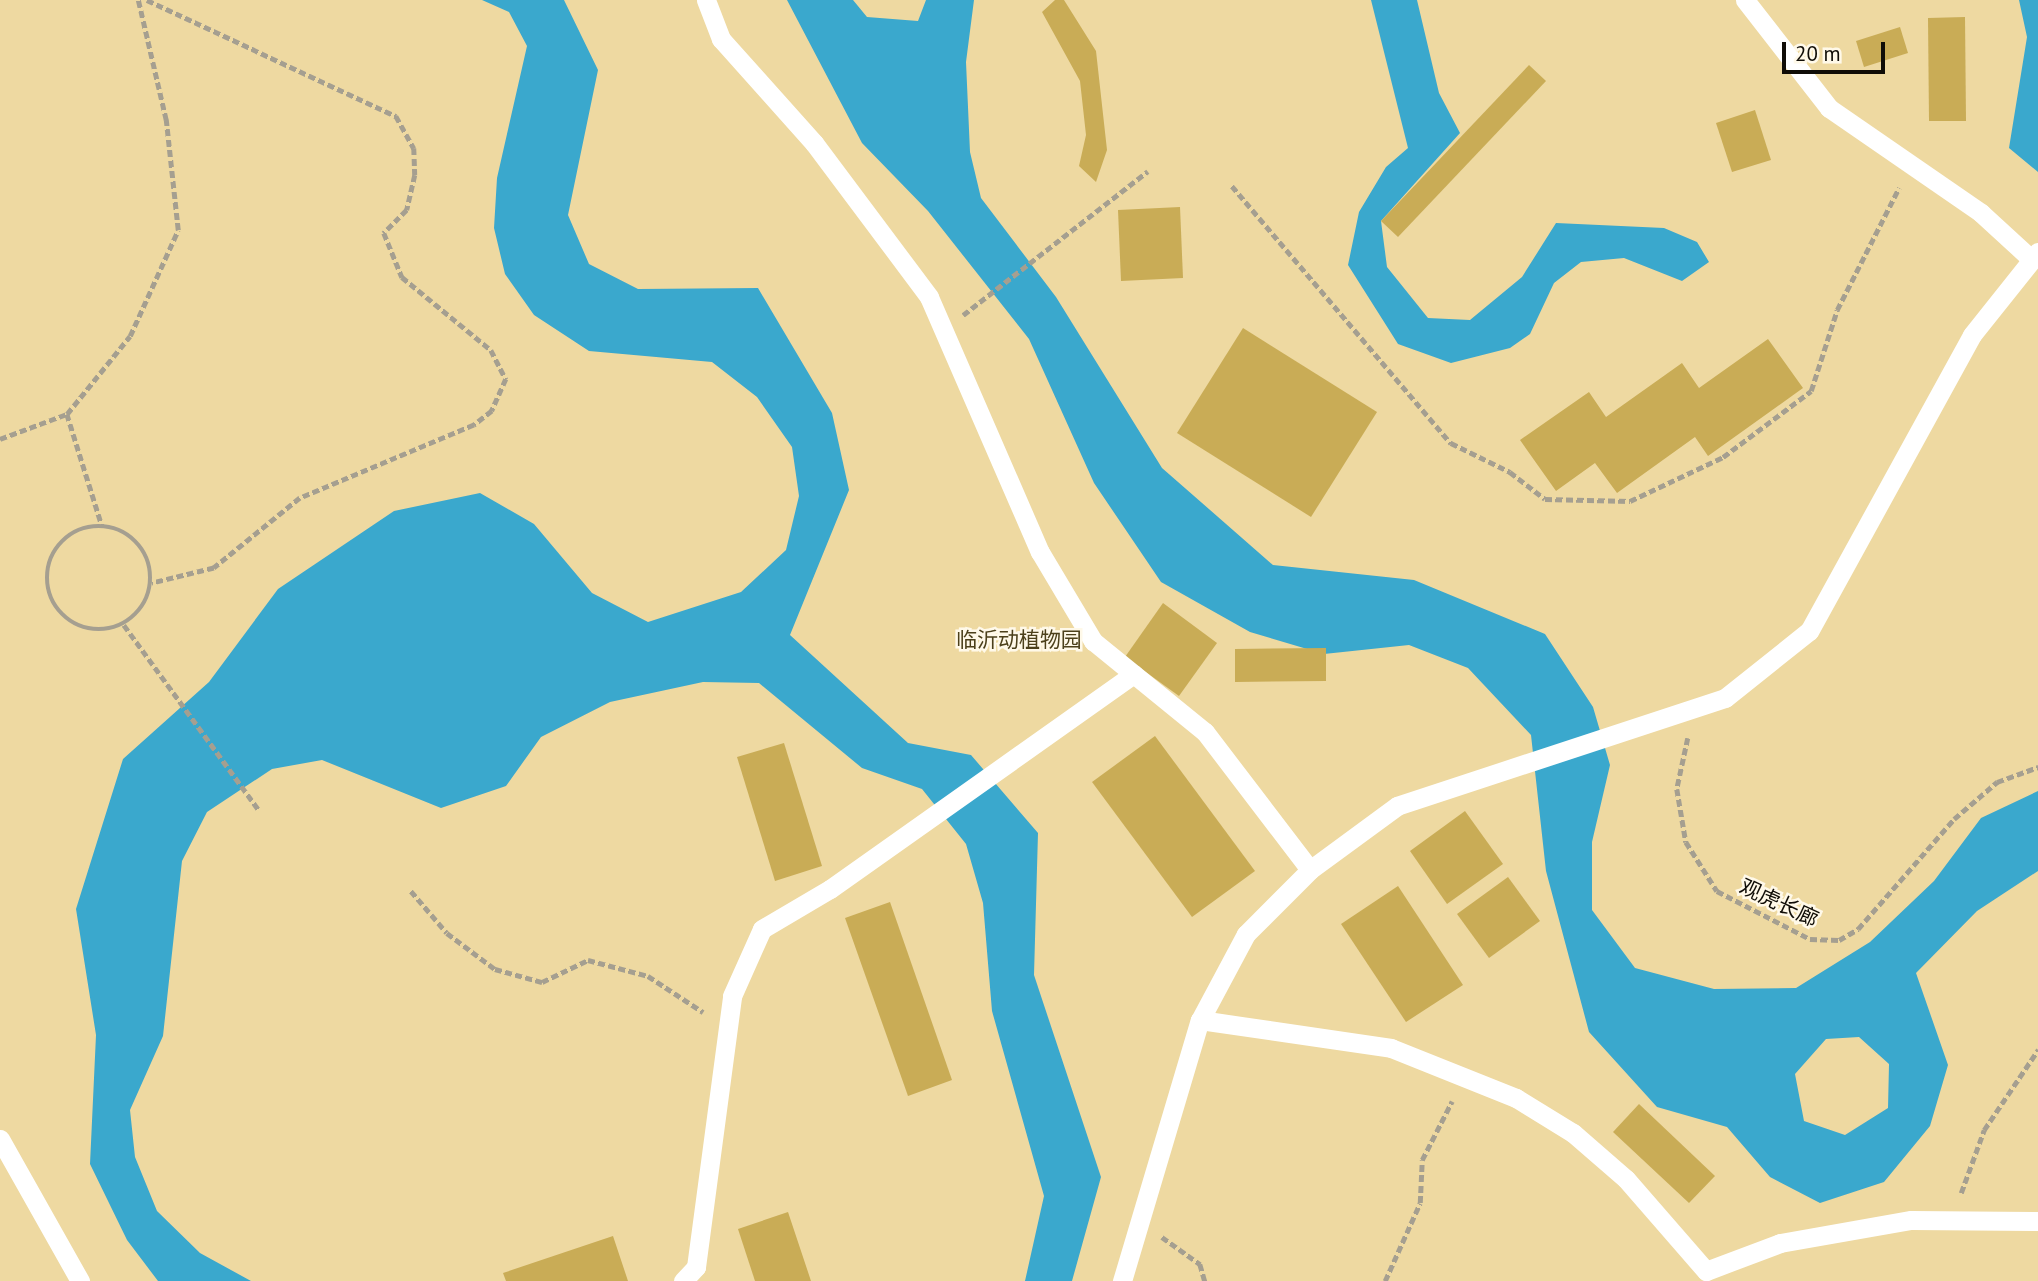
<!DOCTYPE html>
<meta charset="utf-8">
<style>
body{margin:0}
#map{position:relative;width:2038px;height:1281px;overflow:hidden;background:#f3ecd8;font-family:"PT Sans","Noto Sans SC",sans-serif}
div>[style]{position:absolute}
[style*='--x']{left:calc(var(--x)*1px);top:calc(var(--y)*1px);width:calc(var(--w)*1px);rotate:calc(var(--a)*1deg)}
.green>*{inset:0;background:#eed9a1}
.water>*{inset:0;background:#3aa8cd}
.building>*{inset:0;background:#c9ac56}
.path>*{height:4.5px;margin-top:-2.25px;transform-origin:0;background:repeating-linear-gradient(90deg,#a59f90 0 7px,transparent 0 10.5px)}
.path>.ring{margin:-2.25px;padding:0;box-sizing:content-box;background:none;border:4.5px solid #a59f90;border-radius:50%}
.service>*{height:19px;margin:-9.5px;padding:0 9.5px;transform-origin:9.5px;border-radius:9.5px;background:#fff}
span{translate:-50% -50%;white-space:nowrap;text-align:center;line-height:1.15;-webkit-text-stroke:5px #fff9e9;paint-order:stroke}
.park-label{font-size:21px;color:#4c401b}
.street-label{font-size:21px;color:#100d07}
.scale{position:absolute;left:1782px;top:42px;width:103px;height:32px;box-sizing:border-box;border:4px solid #100d07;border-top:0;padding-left:9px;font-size:21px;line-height:24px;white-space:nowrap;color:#100d07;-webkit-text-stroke:5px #fff9e9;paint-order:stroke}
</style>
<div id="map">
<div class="green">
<i style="clip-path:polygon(0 0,2038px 0,2038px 1281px,0 1281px)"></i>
</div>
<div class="water">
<i style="clip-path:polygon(482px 0,564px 0,598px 70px,568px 215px,589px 264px,638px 289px,758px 288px,832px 413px,849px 490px,790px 635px,908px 743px,971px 755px,1038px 833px,1034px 975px,1101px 1177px,1072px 1281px,1025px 1281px,1044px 1196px,992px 1011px,983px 903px,966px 844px,922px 789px,862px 768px,759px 683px,703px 682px,610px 702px,541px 737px,506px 786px,441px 808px,322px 760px,272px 769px,207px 812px,182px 861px,163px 1036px,130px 1110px,135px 1157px,157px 1211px,200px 1253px,251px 1281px,158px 1281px,127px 1240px,90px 1164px,96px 1035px,76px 909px,123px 759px,209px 682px,278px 589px,394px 511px,480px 493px,534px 524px,592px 593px,648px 622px,741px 592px,786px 550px,799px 496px,792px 447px,757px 397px,712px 362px,589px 351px,534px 315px,505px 274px,494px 228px,497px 178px,527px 46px,509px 12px)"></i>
<i style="clip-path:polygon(evenodd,787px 0,853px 0,867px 17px,918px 21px,926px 0,974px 0,966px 62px,970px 152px,981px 198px,1056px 297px,1162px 468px,1273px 565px,1414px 580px,1545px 634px,1593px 707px,1610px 765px,1592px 842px,1592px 910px,1635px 968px,1714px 989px,1796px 988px,1870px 942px,1934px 881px,1981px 818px,2038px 791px,2038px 871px,1977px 911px,1916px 973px,1948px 1065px,1930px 1126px,1884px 1182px,1820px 1203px,1770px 1177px,1727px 1127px,1657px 1107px,1589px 1032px,1546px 871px,1531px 735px,1468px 668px,1409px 645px,1324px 654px,1250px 632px,1161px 582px,1094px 483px,1029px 339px,928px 211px,862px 143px,787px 0,1859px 1037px,1889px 1064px,1888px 1108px,1845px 1135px,1804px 1121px,1795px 1074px,1826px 1039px,1859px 1037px)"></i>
<i style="clip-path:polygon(1371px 0,1417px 0,1439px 93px,1460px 133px,1381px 221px,1387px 267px,1428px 318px,1470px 320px,1522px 277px,1556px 223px,1664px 228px,1697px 242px,1709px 262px,1682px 281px,1624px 258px,1581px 262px,1554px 283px,1530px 334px,1510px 348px,1451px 363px,1398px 344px,1348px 265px,1359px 212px,1386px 167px,1408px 148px)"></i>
<i style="clip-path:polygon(2019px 0,2038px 0,2038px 172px,2009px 148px,2027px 37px)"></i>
</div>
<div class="building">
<i style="clip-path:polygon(1055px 0,1064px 0,1096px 51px,1107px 150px,1096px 182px,1079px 166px,1086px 135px,1080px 81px,1042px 12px)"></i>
<i style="clip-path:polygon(1965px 17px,1966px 121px,1929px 121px,1928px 18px)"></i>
<i style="clip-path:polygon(1900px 27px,1908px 53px,1864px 67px,1856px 41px)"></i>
<i style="clip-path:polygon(1529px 65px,1546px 81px,1398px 237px,1381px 221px)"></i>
<i style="clip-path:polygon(1755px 110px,1771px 160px,1732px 172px,1716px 123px)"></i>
<i style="clip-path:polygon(1180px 207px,1183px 278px,1121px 281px,1118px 210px)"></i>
<i style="clip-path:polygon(1243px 328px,1377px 412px,1311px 517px,1177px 433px)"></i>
<i style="clip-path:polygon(1768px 339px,1803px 388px,1708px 456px,1695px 437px,1617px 493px,1595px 463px,1556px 491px,1520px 440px,1589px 392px,1606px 417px,1682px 363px,1699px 388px)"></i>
<i style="clip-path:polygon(1163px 603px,1217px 643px,1179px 696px,1125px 657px)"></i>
<i style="clip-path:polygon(1326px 648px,1326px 681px,1235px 682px,1235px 649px)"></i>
<i style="clip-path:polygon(1155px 736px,1255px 871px,1192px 917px,1092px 782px)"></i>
<i style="clip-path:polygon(784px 743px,822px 866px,775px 881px,737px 757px)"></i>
<i style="clip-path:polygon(1465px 811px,1503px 864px,1447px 904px,1410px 851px)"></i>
<i style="clip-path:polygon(1508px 877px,1540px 921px,1489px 958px,1457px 914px)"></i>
<i style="clip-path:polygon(1398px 886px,1463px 985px,1406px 1022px,1341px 924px)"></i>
<i style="clip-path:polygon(890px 902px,952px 1080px,908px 1096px,845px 918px)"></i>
<i style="clip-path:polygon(1639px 1104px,1715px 1176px,1689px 1203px,1613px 1132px)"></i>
<i style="clip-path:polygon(788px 1212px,811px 1281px,755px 1281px,738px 1229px)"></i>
<i style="clip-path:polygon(613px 1236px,628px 1281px,506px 1281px,503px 1273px)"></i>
</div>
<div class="path">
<i style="--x:147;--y:0;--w:275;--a:25"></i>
<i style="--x:396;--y:116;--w:37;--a:61"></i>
<i style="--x:414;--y:148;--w:27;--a:88"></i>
<i style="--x:415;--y:175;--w:36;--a:103"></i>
<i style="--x:407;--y:210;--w:33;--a:135"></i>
<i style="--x:384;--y:233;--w:48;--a:67.8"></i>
<i style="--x:402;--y:277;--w:115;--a:39.4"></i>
<i style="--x:491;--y:350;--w:33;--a:63"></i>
<i style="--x:506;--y:379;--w:35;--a:114"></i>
<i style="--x:492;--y:411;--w:23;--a:142"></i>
<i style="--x:474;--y:425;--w:189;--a:157.2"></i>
<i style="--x:300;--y:498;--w:111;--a:140.9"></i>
<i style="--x:214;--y:568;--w:64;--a:166.4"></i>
<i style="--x:1232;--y:186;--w:338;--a:49.6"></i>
<i style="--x:1451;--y:443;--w:66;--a:26.2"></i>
<i style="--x:1510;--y:472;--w:44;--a:37.6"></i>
<i style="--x:1545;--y:499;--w:85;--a:1.3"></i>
<i style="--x:1630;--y:501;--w:103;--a:-25.3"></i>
<i style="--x:1723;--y:457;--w:110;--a:-36.9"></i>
<i style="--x:1811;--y:391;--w:85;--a:-72.2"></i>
<i style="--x:1837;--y:310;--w:137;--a:-63.1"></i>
<i style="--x:963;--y:315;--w:234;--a:-37.9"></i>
<i style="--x:67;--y:414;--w:117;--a:72.6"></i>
<i style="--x:0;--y:439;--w:72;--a:-20.5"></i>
<i style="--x:67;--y:414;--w:100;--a:-51.1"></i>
<i style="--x:130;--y:336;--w:116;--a:-65.6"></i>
<i style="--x:178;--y:230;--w:111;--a:-96.2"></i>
<i style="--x:166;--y:120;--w:123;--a:-103.1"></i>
<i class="ring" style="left:47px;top:526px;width:99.5px;height:99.5px"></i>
<i style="--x:124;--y:625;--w:229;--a:53.9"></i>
<i style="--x:1688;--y:738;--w:52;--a:102.2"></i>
<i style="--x:1677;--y:789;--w:54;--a:80.4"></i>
<i style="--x:1686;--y:842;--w:58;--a:57.7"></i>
<i style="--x:1717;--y:891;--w:105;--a:27.3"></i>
<i style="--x:1810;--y:939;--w:29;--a:2"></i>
<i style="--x:1839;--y:940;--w:22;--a:-30"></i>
<i style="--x:1858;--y:929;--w:146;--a:-48.9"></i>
<i style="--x:1954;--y:819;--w:57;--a:-40.7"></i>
<i style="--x:1997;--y:782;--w:44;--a:-20.1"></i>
<i style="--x:411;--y:891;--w:55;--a:49.4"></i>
<i style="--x:447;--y:933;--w:60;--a:36.9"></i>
<i style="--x:495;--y:969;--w:49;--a:15.5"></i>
<i style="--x:542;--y:982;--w:51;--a:-25.6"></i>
<i style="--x:588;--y:960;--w:62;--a:14.9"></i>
<i style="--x:648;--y:976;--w:66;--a:33.2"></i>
<i style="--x:1961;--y:1193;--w:67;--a:-69.9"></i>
<i style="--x:1984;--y:1130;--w:97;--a:-56"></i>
<i style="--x:1162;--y:1237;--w:47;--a:35.4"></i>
<i style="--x:1200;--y:1264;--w:18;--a:74"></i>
<i style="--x:1385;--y:1281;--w:85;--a:-65.8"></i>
<i style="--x:1420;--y:1203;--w:43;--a:-87.3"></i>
<i style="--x:1422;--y:1160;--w:66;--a:-63"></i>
</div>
<div class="service">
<i style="--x:706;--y:0;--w:42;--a:69"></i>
<i style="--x:721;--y:39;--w:140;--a:48.2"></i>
<i style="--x:814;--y:143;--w:192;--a:53.2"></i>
<i style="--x:929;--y:297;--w:278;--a:66.5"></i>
<i style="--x:1040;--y:552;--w:104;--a:59.2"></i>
<i style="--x:1093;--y:641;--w:144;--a:39.1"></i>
<i style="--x:1205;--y:732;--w:173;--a:52.7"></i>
<i style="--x:1745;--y:0;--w:137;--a:52.1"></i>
<i style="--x:1829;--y:108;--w:185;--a:34.6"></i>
<i style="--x:1981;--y:213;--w:65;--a:42.5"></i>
<i style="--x:2038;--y:252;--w:106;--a:128.5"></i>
<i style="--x:1972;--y:335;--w:338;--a:118.8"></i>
<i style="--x:1809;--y:631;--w:107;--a:141.4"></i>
<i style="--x:1725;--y:698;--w:345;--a:161.8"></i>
<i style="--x:1397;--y:806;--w:108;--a:143.7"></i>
<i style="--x:1310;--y:870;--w:91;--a:135"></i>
<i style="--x:1246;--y:934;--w:98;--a:118.1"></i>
<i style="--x:1200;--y:1020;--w:193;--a:8.3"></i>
<i style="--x:1391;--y:1048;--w:135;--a:21.8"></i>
<i style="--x:1516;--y:1098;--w:67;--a:31.6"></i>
<i style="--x:1573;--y:1133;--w:70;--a:41"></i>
<i style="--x:1626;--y:1179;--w:122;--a:49"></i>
<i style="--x:1706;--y:1271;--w:79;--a:-20.7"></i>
<i style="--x:1780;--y:1243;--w:133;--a:-10"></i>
<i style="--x:1911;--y:1220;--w:127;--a:0.5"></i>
<i style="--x:0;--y:1139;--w:163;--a:60.6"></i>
<i style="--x:683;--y:1281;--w:19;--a:-47"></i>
<i style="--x:696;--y:1267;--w:273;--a:-82.4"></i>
<i style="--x:732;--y:996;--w:73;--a:-65.9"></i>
<i style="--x:762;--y:929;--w:79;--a:-30.5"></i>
<i style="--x:830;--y:889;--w:372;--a:-35.3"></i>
<i style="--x:1122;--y:1281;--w:272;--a:-73.4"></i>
</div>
<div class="park-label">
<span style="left:1019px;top:640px">临沂动植物园</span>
</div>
<div class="street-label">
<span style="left:1779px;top:903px;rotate:25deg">观虎长廊</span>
</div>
<div class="scale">20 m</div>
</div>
